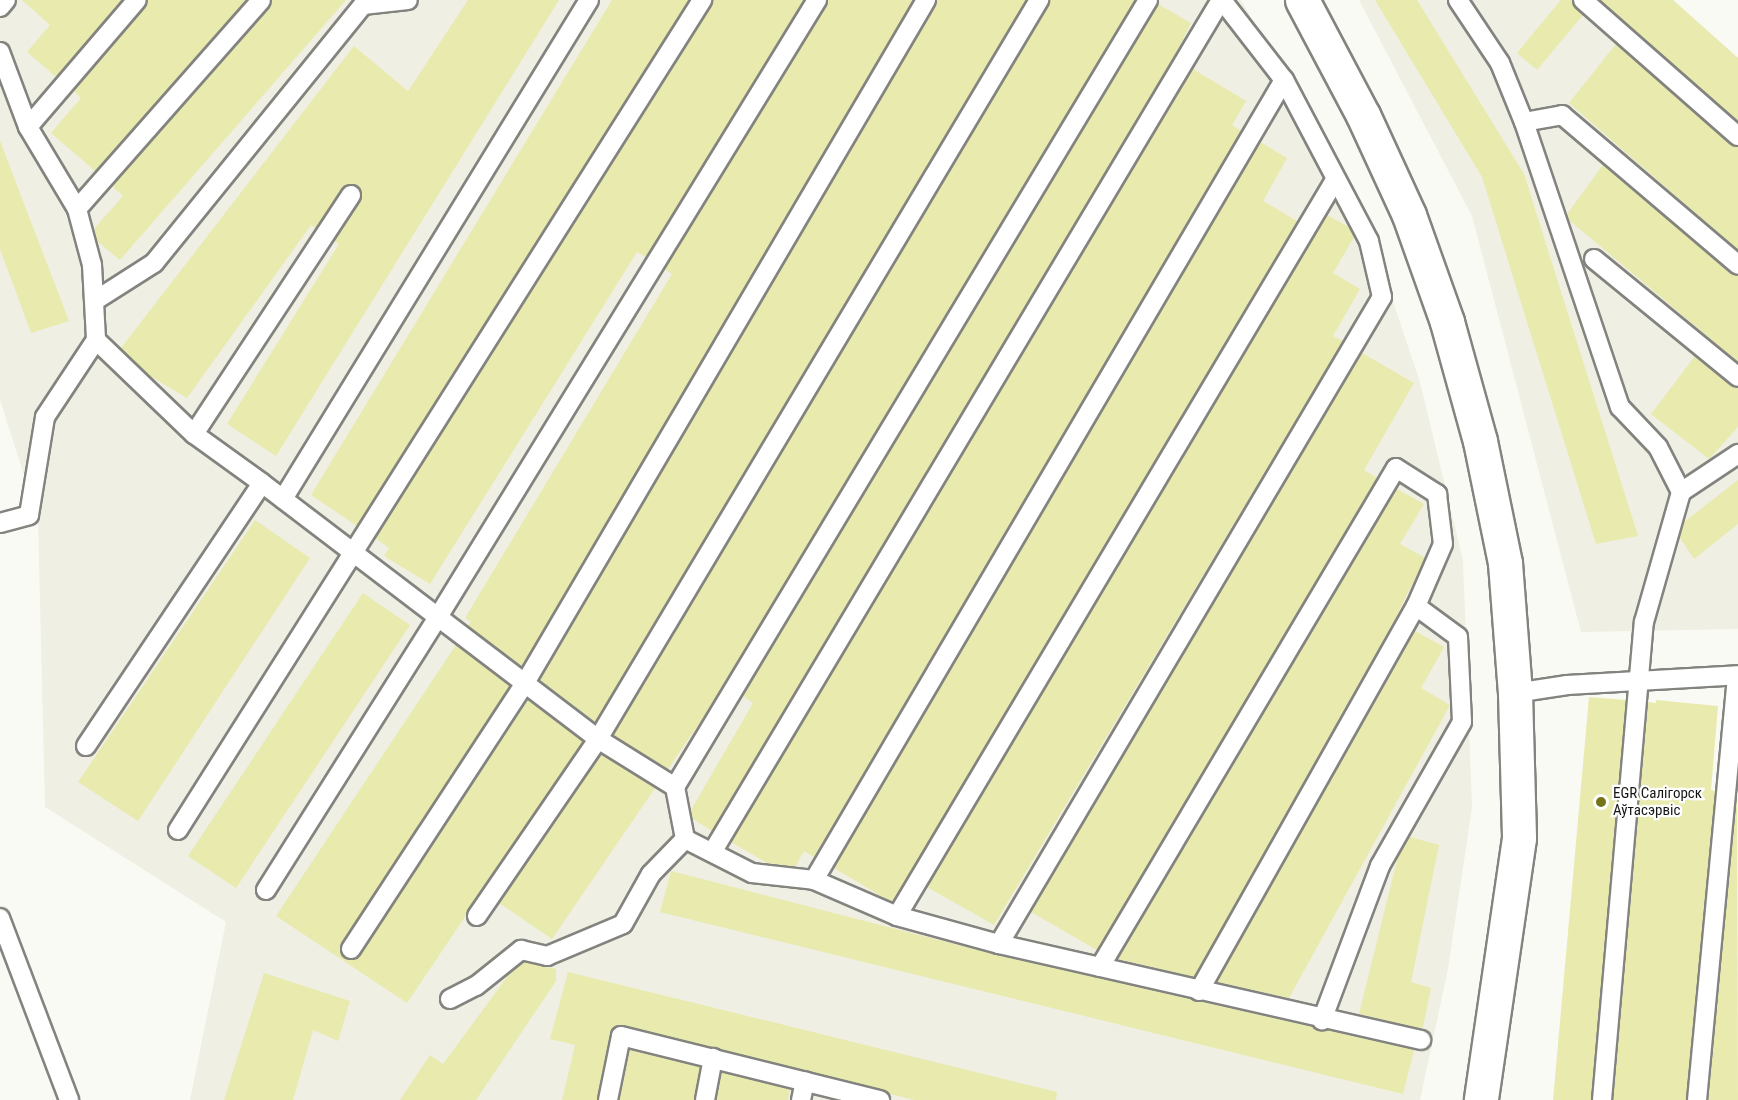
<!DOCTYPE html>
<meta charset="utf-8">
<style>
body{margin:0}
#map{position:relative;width:1738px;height:1100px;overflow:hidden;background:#fafaf5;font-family:"Roboto Condensed",sans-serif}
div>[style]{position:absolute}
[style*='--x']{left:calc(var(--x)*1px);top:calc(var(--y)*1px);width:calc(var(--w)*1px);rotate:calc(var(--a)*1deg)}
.built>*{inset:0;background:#efefe3}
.building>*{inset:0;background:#e9eaae}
.roads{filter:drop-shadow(2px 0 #83837f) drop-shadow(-2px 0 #83837f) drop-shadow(0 2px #83837f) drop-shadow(0 -2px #83837f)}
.service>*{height:18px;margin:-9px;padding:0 9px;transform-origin:9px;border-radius:9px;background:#fff}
.secondary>*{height:33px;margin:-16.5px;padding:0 16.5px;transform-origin:16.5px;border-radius:16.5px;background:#fff}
.dots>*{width:16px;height:16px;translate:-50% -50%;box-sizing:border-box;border:3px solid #fff;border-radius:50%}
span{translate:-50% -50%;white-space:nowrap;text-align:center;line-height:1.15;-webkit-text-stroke:4.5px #fff;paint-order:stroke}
.poi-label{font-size:15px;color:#161614}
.left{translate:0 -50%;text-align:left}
</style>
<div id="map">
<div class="built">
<i style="clip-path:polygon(0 0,1241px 0,1360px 204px,1420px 382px,1463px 560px,1472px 807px,1448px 969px,1420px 1100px,190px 1100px,226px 922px,45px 807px,38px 519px,0 400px)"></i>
<i style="clip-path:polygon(1359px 0,1673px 0,1738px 58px,1738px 629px,1581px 632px,1472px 216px)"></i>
</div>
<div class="building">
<i style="clip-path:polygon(22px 0,122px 0,56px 77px,27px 52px,50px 25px)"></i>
<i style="clip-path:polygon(148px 0,246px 0,95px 171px,51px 133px,81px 98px,74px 91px)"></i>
<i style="clip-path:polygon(272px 0,346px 0,120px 260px,97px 241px,94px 229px,123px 196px,112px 186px)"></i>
<i style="clip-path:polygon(468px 0,559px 0,276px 456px,227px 424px,339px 244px,334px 241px,362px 196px,358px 186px,345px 185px,316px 228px,311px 225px,187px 398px,150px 376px,121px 348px,354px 46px,408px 91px)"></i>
<i style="clip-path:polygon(612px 0,689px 0,357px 526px,311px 495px)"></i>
<i style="clip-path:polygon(713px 0,804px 0,646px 257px,637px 252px,430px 584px,384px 556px,389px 548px,375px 538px)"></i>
<i style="clip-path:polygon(828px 0,913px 0,522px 667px,468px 626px,471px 622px,465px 618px,672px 274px,665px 269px)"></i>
<i style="clip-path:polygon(937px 0,1026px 0,595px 722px,540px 680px)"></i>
<i style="clip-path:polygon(1050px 0,1135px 0,707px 712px,668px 769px,613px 735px)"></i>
<i style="clip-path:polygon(1375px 0,1417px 0,1524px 174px,1638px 536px,1596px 544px,1482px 177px)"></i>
<i style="clip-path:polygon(1561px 0,1572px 0,1583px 15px,1537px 70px,1517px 53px)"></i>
<i style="clip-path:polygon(1600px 0,1673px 0,1738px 58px,1738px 121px)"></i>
<i style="clip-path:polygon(1158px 4px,1191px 23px,1174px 57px,712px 831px,693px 819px,691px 810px,753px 703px,743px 696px)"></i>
<i style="clip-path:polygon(1616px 44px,1738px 147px,1738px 250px,1569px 103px)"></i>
<i style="clip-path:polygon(1193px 69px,1246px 101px,1232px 125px,1241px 131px,814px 857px,804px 851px,795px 867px,767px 863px,731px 842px)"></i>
<i style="clip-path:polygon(0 141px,69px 321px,31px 333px,0 249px)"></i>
<i style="clip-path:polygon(1260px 142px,1287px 158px,1263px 201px,1297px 221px,908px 876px,892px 901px,888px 900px,834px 868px)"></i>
<i style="clip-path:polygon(1603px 165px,1738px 276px,1738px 362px,1569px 220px,1567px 214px)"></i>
<i style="clip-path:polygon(1327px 215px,1349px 227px,1354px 237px,1333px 273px,1360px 289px,1333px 336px,1343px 341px,994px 925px,927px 887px)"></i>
<i style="clip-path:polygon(1362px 353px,1414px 383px,1364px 470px,1377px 478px,1097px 950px,1031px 912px)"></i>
<i style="clip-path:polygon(1695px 356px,1738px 388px,1738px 427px,1709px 459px,1651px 414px)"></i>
<i style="clip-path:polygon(1738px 480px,1738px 524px,1694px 559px,1680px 538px,1684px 522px)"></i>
<i style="clip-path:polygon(1397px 489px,1424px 504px,1400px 544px,1425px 558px,1395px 619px,1194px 977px,1118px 959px)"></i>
<i style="clip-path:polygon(255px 520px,310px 558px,138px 821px,78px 782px)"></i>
<i style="clip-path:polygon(363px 593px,410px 625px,236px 888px,188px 856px)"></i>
<i style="clip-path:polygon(1415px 631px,1444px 647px,1421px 688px,1450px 705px,1289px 998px,1217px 982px)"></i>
<i style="clip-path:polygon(456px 645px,510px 686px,342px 943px,344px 958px,351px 960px,360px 955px,528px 700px,583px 741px,407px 1003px,276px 916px)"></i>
<i style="clip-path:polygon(1589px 697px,1626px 700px,1591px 1100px,1553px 1100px)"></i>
<i style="clip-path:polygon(1656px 700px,1718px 706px,1711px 790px,1715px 791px,1686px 1100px,1613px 1100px,1648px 702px,1656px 703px)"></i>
<i style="clip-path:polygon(601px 754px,655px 788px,552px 939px,499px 903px)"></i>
<i style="clip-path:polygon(1737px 791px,1738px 1100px,1708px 1100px)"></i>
<i style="clip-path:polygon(1410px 837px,1439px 845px,1411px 982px,1431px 988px,1423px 1027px,1419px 1028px,1359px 1014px,1398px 856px)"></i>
<i style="clip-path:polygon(671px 871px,997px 955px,1414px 1050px,1403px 1094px,660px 912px)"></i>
<i style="clip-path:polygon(523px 962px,556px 969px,556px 981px,476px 1100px,400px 1100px,430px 1055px,443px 1064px,510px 973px)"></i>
<i style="clip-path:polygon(568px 972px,1057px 1092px,1056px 1100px,914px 1100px,623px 1025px,610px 1033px,597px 1100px,562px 1100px,575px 1045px,550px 1039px)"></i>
<i style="clip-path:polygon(264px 973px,350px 1001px,338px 1041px,313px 1030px,293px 1100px,224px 1100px)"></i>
<i style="clip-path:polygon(630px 1050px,700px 1067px,694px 1100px,619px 1100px)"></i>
<i style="clip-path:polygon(722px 1072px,790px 1089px,788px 1100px,716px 1100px)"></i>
</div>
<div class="roads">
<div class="service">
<i style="--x:1458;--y:0;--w:76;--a:56.3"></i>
<i style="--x:1500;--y:63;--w:64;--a:67.9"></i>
<i style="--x:1524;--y:122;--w:301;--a:71.4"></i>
<i style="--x:1620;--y:407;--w:55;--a:46.5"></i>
<i style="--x:1658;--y:447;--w:51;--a:62.9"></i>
<i style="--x:1583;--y:0;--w:206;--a:41.3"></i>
<i style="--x:0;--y:7;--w:9;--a:-49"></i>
<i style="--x:0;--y:52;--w:80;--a:69.5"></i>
<i style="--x:28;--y:127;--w:96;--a:59.1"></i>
<i style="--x:77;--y:209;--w:58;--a:75"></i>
<i style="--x:92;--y:265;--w:75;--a:86.9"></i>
<i style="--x:1524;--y:122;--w:39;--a:-10"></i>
<i style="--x:1562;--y:115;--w:231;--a:40.4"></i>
<i style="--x:28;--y:127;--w:167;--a:-49.4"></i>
<i style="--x:77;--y:209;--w:278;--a:-48.6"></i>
<i style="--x:1594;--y:259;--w:186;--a:39.3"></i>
<i style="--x:96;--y:300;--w:69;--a:-32.5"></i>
<i style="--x:154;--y:263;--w:332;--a:-51"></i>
<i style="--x:363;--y:5;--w:45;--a:-6.3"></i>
<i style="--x:194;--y:434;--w:286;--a:-56.7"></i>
<i style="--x:283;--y:499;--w:585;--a:-58.48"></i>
<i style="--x:0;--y:523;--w:30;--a:-15"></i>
<i style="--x:29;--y:515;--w:99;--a:-80.7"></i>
<i style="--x:45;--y:417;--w:92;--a:-56.5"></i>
<i style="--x:96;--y:340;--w:136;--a:43.8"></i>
<i style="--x:194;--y:434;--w:84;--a:35.8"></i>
<i style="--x:1515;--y:693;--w:53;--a:-8.7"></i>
<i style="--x:1567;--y:685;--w:171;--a:-3.3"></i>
<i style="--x:86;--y:746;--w:316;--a:-56.2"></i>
<i style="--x:262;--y:483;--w:422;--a:37.3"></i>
<i style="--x:598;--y:739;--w:91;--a:31.9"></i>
<i style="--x:675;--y:787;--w:53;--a:79.1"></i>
<i style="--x:685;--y:839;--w:75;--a:26.9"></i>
<i style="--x:752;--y:873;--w:62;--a:6.4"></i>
<i style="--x:814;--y:880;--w:90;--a:23.4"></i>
<i style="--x:897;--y:916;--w:106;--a:15.4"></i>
<i style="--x:999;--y:944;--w:433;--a:12.8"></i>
<i style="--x:675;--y:787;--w:918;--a:-58.99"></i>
<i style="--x:178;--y:830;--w:982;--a:-57.73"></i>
<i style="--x:713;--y:851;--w:991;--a:-59.17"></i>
<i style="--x:814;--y:880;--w:928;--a:-59.57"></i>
<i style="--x:266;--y:890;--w:323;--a:-57.8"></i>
<i style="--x:438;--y:617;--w:724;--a:-58.44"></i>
<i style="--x:477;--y:916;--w:214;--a:-55.6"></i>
<i style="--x:598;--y:739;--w:861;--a:-59.17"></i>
<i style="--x:897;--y:916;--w:856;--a:-59.24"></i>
<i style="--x:0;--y:918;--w:195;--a:69.2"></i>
<i style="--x:999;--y:944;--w:752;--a:-59.38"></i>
<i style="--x:1382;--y:297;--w:57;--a:-103.1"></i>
<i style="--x:1369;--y:241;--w:182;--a:-117.8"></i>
<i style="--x:1284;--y:80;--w:101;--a:-127.8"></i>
<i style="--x:351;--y:949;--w:318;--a:-56.8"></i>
<i style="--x:525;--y:683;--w:792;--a:-59.58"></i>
<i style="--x:1100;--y:967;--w:580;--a:-59.32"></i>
<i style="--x:1396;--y:468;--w:49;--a:32.4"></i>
<i style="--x:1437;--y:494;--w:50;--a:83.2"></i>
<i style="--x:1443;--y:544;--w:68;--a:113.5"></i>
<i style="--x:1416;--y:606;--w:52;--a:36.4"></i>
<i style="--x:1458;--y:637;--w:85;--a:87.3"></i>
<i style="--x:1462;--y:722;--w:166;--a:119.7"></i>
<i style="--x:1380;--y:866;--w:165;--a:110.6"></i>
<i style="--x:1199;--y:991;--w:442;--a:-60.6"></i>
<i style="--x:450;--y:999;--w:29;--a:-27"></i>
<i style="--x:476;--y:986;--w:58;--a:-38.7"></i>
<i style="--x:521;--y:950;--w:27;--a:13"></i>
<i style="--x:547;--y:956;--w:82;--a:-22.8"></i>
<i style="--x:623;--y:924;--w:57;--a:-60.8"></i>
<i style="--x:651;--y:874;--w:49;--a:-45.8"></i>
<i style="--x:608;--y:1100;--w:65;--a:-78.5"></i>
<i style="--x:621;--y:1036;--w:267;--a:13.9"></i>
<i style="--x:705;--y:1100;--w:43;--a:-79.2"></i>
<i style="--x:801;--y:1100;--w:19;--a:-78"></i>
<i style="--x:1602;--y:1100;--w:480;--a:-85"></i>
<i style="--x:1644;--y:622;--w:135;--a:-74.1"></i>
<i style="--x:1681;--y:492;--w:69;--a:-33.7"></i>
<i style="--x:1697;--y:1100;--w:416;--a:-84.6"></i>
</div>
<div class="secondary">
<i style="--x:1302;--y:0;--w:130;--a:62.1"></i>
<i style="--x:1363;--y:115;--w:110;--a:65.3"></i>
<i style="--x:1409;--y:215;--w:114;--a:70.4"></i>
<i style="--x:1447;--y:322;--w:123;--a:74.5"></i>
<i style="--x:1480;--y:441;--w:125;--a:78.4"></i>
<i style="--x:1505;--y:563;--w:130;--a:85.6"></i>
<i style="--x:1515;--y:693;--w:145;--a:88.4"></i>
<i style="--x:1519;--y:838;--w:265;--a:98.3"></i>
</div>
</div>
<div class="dots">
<i style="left:1601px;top:802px;background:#767419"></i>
</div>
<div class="poi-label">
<span class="left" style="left:1613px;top:802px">EGR Салігорск<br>Аўтасэрвіс</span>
</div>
</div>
